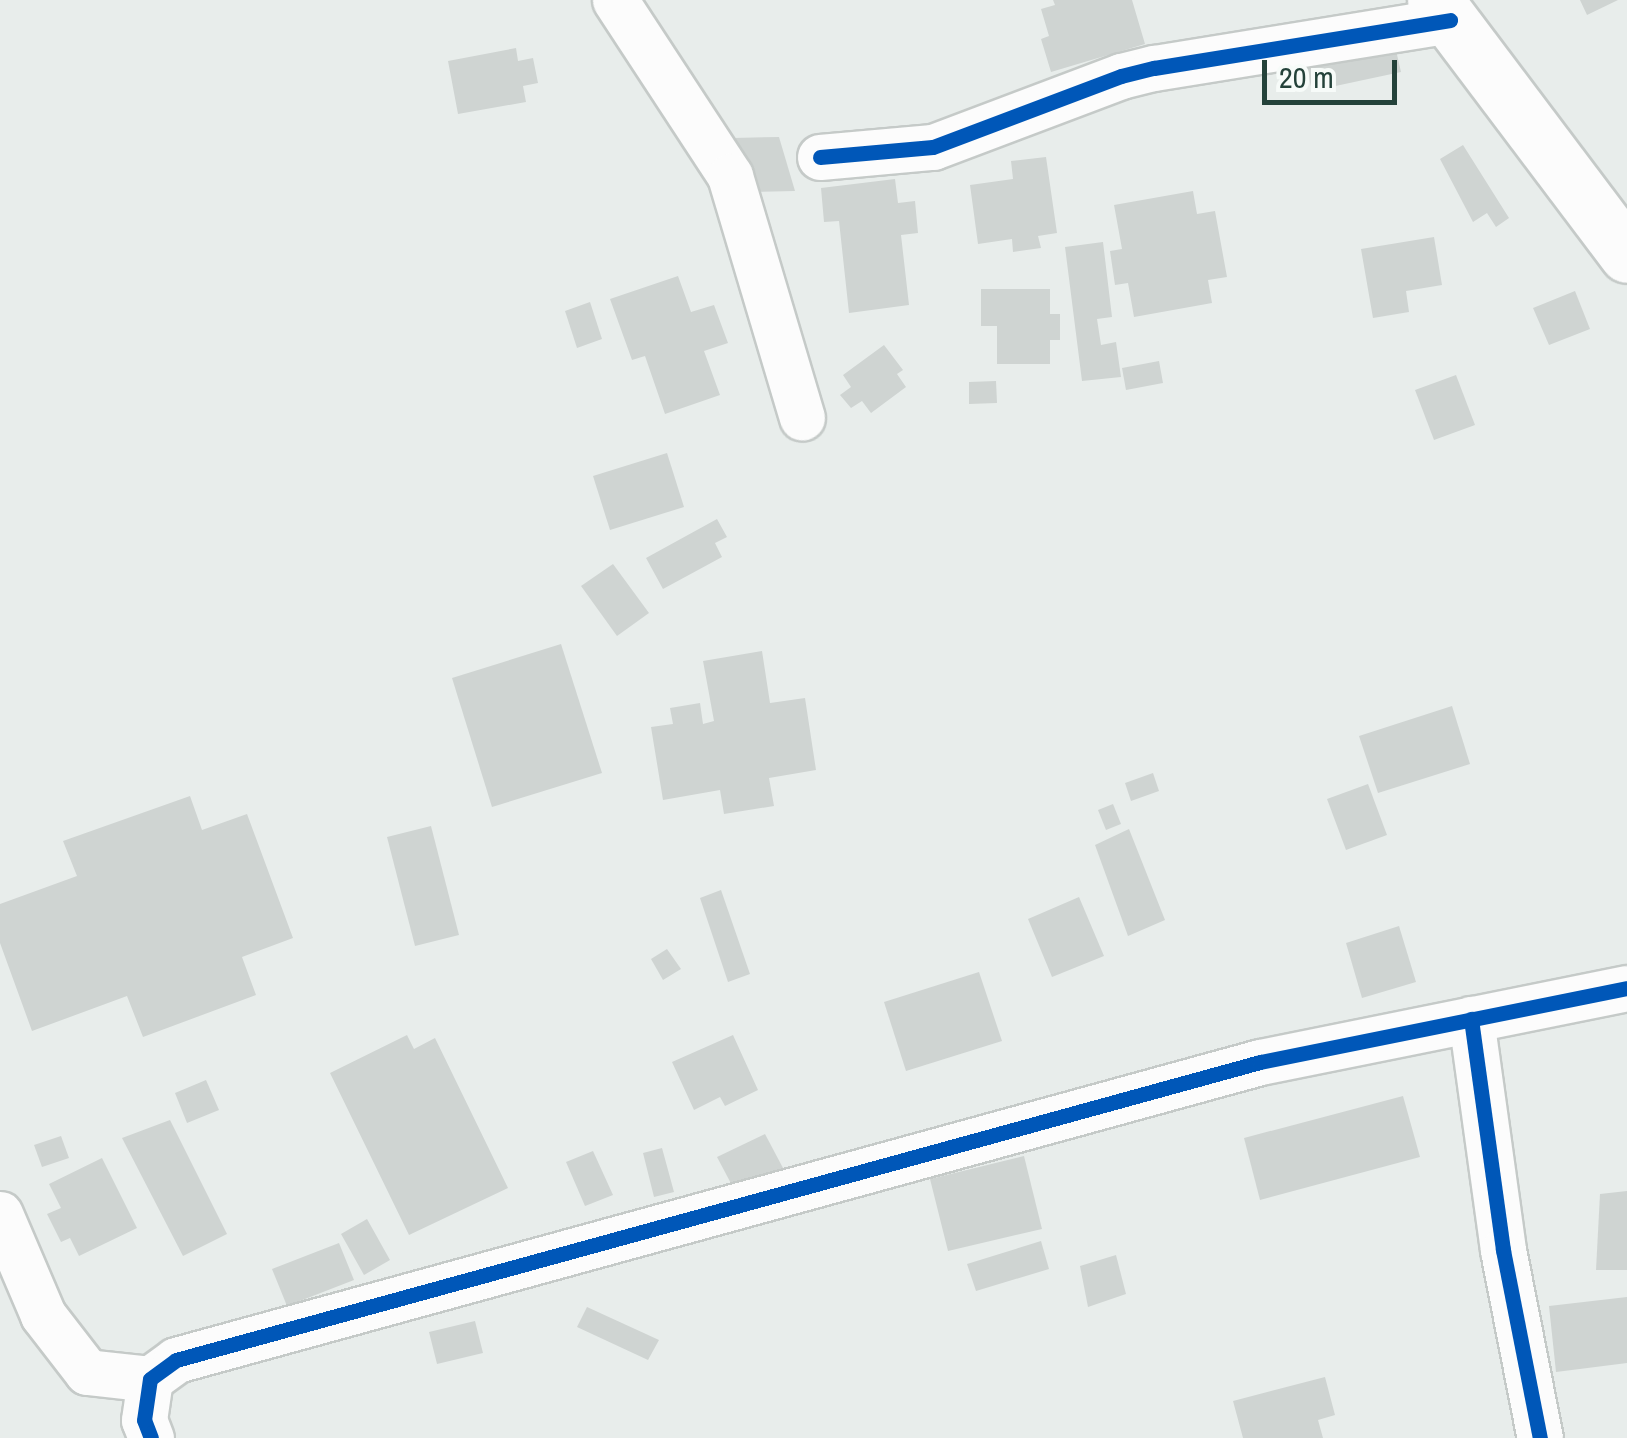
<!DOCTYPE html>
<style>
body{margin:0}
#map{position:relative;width:1627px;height:1438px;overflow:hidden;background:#e8edeb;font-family:"Archivo Narrow",sans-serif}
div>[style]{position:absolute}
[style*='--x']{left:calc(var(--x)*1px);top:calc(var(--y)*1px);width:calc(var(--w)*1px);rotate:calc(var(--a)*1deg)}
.building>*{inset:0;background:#cfd4d2}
.roads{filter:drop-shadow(2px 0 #c5cac8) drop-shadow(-2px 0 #c5cac8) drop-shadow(0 2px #c5cac8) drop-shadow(0 -2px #c5cac8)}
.minor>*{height:45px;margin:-22.5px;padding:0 22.5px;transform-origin:22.5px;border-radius:22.5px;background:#fcfcfc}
.tertiary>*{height:55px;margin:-27.5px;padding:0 27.5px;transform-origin:27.5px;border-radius:27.5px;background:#fcfcfc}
.cycleway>*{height:15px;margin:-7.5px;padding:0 7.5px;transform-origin:7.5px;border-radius:7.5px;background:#0057b8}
span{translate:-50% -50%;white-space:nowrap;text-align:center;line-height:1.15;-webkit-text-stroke:10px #f7fbf9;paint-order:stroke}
.scale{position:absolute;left:1262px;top:60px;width:135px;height:45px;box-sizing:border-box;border:5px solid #24423a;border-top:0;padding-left:12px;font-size:30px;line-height:35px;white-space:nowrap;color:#24423a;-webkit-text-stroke:8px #f7fbf9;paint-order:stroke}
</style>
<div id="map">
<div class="building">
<i style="clip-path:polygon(1053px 0,1132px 0,1145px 44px,1051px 72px,1041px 39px,1049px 36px,1041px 9px,1055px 5px)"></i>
<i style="clip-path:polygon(1580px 0,1618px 0,1587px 15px)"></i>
<i style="clip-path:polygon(1395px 46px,1401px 72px,1312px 91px,1306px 65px)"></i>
<i style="clip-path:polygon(516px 48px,518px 61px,533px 58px,538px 83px,523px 86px,526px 102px,458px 114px,448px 61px)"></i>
<i style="clip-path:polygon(779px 137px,795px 191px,750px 192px,733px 138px)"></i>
<i style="clip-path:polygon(1463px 145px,1509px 218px,1496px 227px,1487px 213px,1473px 222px,1440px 159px)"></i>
<i style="clip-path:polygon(1046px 157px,1057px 233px,1038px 236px,1041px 248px,1013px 252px,1012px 239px,978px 244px,970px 185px,1013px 179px,1011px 161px)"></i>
<i style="clip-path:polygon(895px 179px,898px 203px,915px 201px,918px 233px,901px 235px,909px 305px,849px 313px,839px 221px,824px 222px,821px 188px)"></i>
<i style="clip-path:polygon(1193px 191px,1197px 214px,1215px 211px,1227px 277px,1208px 280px,1212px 303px,1134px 317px,1128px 283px,1115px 285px,1110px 251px,1122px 249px,1114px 205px)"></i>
<i style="clip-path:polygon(1434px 237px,1442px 285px,1406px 291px,1409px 312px,1373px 318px,1361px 249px)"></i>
<i style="clip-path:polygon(1103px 242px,1112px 317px,1097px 319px,1101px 345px,1116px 342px,1121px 377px,1082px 381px,1065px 247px)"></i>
<i style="clip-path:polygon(678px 276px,691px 312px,714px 305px,728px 343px,704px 351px,720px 395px,665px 414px,645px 356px,632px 360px,610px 299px)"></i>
<i style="clip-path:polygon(981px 289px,1050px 289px,1050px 314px,1060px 314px,1060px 340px,1050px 340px,1050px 364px,997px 364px,997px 326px,981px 326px)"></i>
<i style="clip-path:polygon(1575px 291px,1590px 329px,1549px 345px,1533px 308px)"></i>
<i style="clip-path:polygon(590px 302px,602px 339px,577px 348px,565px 311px)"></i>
<i style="clip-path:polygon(884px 345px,903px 370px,897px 374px,906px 387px,871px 413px,862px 401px,851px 408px,840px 395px,851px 387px,843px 375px)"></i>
<i style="clip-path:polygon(1159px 361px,1163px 383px,1126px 390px,1122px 368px)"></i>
<i style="clip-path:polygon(1456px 375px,1475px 425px,1434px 440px,1415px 390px)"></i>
<i style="clip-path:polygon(996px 381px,997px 403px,969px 404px,969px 382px)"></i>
<i style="clip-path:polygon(667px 453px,684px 507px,610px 530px,593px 476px)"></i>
<i style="clip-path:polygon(717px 519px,727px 537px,715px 543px,722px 557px,663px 589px,646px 558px)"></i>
<i style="clip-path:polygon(613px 564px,649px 613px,617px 636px,581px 586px)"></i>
<i style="clip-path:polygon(561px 644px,602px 773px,492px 807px,452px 678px)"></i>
<i style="clip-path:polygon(762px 651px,770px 703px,805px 698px,816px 770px,769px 778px,774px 806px,724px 814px,720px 790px,663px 800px,651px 727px,673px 724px,670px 708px,700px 703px,703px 724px,714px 721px,703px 661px)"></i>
<i style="clip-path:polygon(1452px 706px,1470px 764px,1378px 793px,1359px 736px)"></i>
<i style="clip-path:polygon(1153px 773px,1159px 791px,1131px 801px,1125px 783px)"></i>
<i style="clip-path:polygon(1368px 784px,1387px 835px,1346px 850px,1327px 799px)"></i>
<i style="clip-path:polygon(190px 796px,202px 830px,247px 814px,293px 938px,242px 957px,256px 995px,143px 1037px,127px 996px,32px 1031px,0 943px,0 904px,77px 876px,63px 841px)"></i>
<i style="clip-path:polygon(1113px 804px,1121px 824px,1106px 830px,1098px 810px)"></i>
<i style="clip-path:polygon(431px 826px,459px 935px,415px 946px,387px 837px)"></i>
<i style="clip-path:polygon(1129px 829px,1165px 920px,1128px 936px,1095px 845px)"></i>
<i style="clip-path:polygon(721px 890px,750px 974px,728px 982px,700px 898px)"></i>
<i style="clip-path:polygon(1079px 897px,1104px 956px,1052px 977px,1028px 919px)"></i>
<i style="clip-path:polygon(1399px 926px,1416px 982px,1362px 998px,1346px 943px)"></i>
<i style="clip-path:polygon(667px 949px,681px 969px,663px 980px,651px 959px)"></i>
<i style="clip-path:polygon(979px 972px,1002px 1041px,906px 1071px,884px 1002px)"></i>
<i style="clip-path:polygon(407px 1035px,414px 1049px,435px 1038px,508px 1188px,409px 1235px,330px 1073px)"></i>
<i style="clip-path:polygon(733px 1035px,758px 1090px,725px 1106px,720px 1097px,694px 1110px,672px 1062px)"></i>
<i style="clip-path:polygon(206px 1080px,219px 1110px,187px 1123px,175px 1093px)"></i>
<i style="clip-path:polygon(1403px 1096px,1420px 1157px,1260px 1200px,1244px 1138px)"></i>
<i style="clip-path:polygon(170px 1120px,227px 1234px,183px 1256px,122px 1138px)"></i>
<i style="clip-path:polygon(765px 1134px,783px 1168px,735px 1191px,717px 1157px)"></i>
<i style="clip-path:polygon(61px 1136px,69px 1158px,42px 1167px,34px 1145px)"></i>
<i style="clip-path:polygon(662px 1148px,674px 1192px,654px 1197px,643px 1153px)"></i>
<i style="clip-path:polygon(593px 1151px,613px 1195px,585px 1206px,566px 1162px)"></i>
<i style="clip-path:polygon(1024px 1156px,1042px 1229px,948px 1251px,930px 1179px)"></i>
<i style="clip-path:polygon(102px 1158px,137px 1228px,79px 1256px,70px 1238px,61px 1242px,47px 1214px,61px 1208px,49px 1184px)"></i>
<i style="clip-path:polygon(1627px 1191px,1627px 1270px,1596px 1270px,1600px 1194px)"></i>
<i style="clip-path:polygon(367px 1219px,390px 1260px,364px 1275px,341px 1234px)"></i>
<i style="clip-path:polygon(1041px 1241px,1049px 1269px,976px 1291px,967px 1264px)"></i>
<i style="clip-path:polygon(339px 1243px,354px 1280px,287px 1306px,272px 1269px)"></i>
<i style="clip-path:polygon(1116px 1255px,1126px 1294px,1088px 1307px,1080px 1266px)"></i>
<i style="clip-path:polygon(1627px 1297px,1627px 1363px,1556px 1372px,1549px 1306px)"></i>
<i style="clip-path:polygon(587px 1307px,659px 1340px,648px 1360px,577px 1327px)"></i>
<i style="clip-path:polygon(475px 1321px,483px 1353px,437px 1364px,429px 1332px)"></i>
<i style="clip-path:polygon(1325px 1377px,1335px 1415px,1318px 1420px,1323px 1438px,1243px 1438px,1233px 1401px)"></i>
</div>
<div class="roads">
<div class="minor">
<i style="--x:615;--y:0;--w:210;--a:56.8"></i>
<i style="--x:730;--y:176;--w:252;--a:73.4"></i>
<i style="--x:820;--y:157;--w:113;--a:-5.1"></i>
<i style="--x:933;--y:147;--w:201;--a:-20.7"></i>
<i style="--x:1121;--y:76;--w:34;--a:-14"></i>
<i style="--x:1154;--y:68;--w:300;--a:-9.2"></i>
<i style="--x:1471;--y:1019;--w:233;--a:82.1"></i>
<i style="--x:1503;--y:1250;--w:192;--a:78.9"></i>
<i style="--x:0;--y:1214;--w:110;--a:66.9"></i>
<i style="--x:43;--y:1315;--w:72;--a:52.3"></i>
<i style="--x:87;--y:1372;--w:63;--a:6.3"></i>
<i style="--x:151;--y:1438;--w:19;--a:-111"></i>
<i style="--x:144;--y:1420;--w:41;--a:-81.7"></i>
<i style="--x:150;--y:1379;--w:32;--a:-36"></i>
<i style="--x:176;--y:1360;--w:1124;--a:-15.37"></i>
<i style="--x:1260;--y:1062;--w:374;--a:-11.4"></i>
</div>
<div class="tertiary">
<i style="--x:1435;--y:0;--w:319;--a:53"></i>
</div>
</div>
<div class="cycleway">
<i style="--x:820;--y:157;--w:113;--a:-5.1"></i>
<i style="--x:933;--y:147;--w:201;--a:-20.7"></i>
<i style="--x:1121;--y:76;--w:34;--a:-14"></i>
<i style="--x:1154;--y:68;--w:300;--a:-9.2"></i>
<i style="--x:1471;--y:1019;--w:233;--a:82.1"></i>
<i style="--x:1503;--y:1250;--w:192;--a:78.9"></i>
<i style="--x:151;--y:1438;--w:19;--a:-111"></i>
<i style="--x:144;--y:1420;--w:41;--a:-81.7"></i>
<i style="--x:150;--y:1379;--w:32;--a:-36"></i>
<i style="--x:176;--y:1360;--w:1124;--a:-15.37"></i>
<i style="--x:1260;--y:1062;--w:374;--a:-11.4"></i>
</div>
<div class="scale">20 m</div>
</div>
